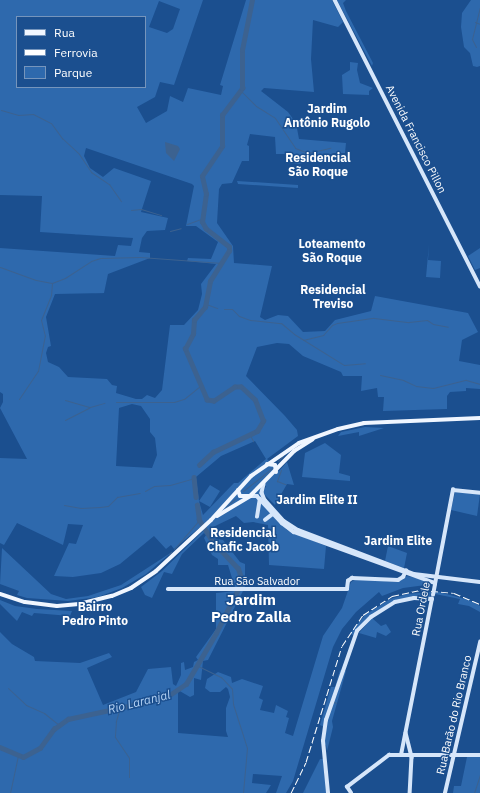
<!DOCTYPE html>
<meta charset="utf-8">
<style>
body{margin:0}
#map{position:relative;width:480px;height:793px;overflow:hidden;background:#1b4f8f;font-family:"IBM Plex Sans",sans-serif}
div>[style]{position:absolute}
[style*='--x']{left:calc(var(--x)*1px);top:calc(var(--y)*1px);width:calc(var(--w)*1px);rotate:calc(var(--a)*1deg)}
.green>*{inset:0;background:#2e69ad}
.water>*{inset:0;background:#3c6290}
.stream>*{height:1px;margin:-0.5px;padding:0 0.5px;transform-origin:0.5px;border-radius:0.5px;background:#3c6290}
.river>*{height:4.5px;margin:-2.25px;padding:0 2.25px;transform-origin:2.25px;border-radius:2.25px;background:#3c6290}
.secondary>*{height:3.5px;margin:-1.75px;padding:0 1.75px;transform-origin:1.75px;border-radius:1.75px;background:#d6e6fa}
.primary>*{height:4px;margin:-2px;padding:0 2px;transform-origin:2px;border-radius:2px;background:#f0f6ff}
.rail>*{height:1px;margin-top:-0.5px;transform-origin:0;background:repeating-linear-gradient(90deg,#fff 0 7px,transparent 0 10px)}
.secondary-bridge>*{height:3.5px;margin:-1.75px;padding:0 1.75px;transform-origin:1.75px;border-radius:1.75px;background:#d6e6fa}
span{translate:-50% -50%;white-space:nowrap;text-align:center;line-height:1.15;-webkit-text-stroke:3px #1b4f8f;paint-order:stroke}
.street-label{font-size:11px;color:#fff}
.neighbourhood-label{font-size:12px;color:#fff;font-weight:700}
.water-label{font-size:12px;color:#b5d3f5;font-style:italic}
.district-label{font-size:15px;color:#fff;font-weight:700}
.legend{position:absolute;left:16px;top:16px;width:130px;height:72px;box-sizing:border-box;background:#1b4f8f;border:1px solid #7695bc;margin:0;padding:5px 7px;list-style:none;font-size:12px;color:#fff}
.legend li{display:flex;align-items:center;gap:8px;height:20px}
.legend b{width:20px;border:1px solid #7695bc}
</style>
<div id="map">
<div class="green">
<i style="clip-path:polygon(evenodd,0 0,203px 0,174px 85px,160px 82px,155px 97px,137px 107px,146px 123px,167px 111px,170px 96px,183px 102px,188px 88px,221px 95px,223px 86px,220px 85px,246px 0,332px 0,343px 22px,338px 27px,313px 20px,311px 59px,314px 92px,264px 88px,261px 91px,288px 112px,296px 123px,299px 139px,346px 143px,345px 153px,334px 153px,299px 164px,288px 163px,289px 154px,276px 154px,275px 137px,250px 134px,247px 145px,249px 146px,249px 161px,242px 161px,232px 183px,222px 184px,219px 189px,217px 223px,233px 246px,234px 263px,272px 266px,260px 317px,265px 320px,278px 315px,288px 316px,303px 332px,325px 331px,335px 320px,371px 311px,375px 296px,468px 313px,478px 332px,462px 340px,459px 361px,480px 365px,480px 389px,466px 388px,466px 391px,450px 392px,447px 396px,447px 409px,383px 411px,384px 397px,378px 397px,377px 388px,361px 391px,362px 376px,343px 376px,341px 372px,303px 356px,289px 344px,277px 343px,257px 347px,246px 376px,285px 416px,297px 430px,298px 436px,267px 459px,279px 471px,287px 462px,294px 485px,287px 484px,275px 505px,263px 493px,266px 486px,263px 486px,263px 501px,258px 494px,254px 494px,287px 530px,326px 546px,324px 569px,269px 565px,268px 525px,253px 522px,244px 523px,236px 516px,211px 528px,216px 539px,223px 540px,240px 562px,245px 564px,245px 587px,208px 660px,203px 661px,201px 680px,194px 678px,194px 695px,190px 697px,178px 690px,178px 733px,228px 737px,226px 731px,226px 708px,230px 697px,228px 689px,226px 687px,220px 692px,210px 692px,205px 688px,207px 679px,218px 672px,231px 677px,232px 683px,242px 679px,263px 686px,259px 698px,263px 700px,260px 710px,274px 713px,276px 705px,288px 711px,286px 717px,289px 718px,285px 733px,293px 736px,323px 636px,342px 608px,351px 582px,357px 579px,397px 582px,407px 576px,431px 581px,433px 584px,403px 588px,382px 596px,379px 592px,356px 612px,342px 629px,333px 647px,293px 781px,286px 793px,276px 793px,282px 776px,253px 774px,252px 783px,271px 785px,266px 793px,0 793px,0 632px,12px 644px,34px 657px,35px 661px,80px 663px,109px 653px,112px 657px,87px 668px,103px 705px,136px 692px,148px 669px,171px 667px,173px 684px,176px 686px,181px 675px,181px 663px,184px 662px,185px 670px,193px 667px,194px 662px,198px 660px,196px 657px,216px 629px,216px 593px,236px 591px,228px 565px,218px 565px,218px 559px,212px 555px,204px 538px,206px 535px,204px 533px,182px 554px,172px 574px,164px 572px,152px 598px,145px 595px,141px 587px,162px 571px,203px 531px,199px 528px,174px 549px,171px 545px,166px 549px,154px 536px,120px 564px,101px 573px,73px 577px,54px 576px,69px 543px,76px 544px,83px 525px,68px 524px,63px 545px,17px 523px,4px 545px,0 543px,0 458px,27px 459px,0 408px,3px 402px,3px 394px,0 392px,0 248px,115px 256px,118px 245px,131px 246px,133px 238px,40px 232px,42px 196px,0 195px,0 0,159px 1px,180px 9px,173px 29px,167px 33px,149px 27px,159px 1px,0 0,17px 17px,145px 17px,145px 87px,17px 87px,17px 17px,0 0,86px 148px,192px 184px,194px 186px,186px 226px,196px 226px,218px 242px,211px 259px,188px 258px,187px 261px,216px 264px,201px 284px,202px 294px,198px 310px,184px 325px,170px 325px,162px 390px,155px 398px,147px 395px,142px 399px,136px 399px,116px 393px,117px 386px,112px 385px,107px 379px,68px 377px,59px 367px,48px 362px,46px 353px,48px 347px,51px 346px,46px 317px,55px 294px,104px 293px,108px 274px,150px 258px,150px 253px,139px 252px,142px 238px,147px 231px,165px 230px,168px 218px,141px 212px,151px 181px,114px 168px,103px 177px,90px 168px,84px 156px,86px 148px,0 0,132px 404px,141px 406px,150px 419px,150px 432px,155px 438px,157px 455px,152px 468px,116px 466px,119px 408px,132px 404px,0 0,255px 441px,266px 459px,238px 483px,234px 483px,203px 515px,199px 501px,210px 507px,220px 491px,210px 485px,199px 501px,196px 477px,221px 456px,255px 441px)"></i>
<i style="clip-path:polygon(337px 0,346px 0,343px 3px,346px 11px,373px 63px,372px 66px)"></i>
<i style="clip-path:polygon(471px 0,480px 0,480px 66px,477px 67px,473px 66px,470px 53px,464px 47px,461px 27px,462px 13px)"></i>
<i style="clip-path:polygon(350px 62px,358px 63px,357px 70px,360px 83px,373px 88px,369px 91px,369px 95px,343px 94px,342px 75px,350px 70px)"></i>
<i style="clip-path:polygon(237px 181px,298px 185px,298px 188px,238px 184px)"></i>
<i style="clip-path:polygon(429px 244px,428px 260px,441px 261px,440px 278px,426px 277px)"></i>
<i style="clip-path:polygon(480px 248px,480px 268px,475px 270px,468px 256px)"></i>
<i style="clip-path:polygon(365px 427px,384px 428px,359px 436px,359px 432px,338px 436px,341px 432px)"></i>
<i style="clip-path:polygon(325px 443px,341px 455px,339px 473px,350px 476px,350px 481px,302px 477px,305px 453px)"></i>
<i style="clip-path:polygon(455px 492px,480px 494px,477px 516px,451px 510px)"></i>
<i style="clip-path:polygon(388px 546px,407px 553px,404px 568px,385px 561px)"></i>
<i style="clip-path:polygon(2px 548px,51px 594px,66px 599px,88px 596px,121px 585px,172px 552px,146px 574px,122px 588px,98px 597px,68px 601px,27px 598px,17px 595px,19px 591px,0 584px)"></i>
<i style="clip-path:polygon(435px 591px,469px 600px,480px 606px,480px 612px,469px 606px,458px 604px,460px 599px,435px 594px)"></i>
<i style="clip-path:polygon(431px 592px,430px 597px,411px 597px,391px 602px,366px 619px,354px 636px,350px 633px,365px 615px,390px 599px,407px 594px)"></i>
<i style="clip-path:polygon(0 600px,15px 606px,37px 609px,72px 611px,70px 616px,34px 613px,32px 616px,22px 612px,17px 621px,0 604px)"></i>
<i style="clip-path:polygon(372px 618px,381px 626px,386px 624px,391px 632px,386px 636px,377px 632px,376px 638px,359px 633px)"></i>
<i style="clip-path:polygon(340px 670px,346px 671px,332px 721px,333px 727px,327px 751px,326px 745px,321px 744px,324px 727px,320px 725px,331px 687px,335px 687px)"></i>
<i style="clip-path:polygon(467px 757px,480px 757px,480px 793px,453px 793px,454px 786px,461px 786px)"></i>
<i style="clip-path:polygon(320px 759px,323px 759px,326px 793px,303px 793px)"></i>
</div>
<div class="water">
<i style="clip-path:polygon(165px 142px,178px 146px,180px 149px,174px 161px,166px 153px)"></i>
</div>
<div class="stream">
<i style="--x:475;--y:22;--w:5;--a:22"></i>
<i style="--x:476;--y:47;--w:9;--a:-117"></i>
<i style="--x:472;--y:39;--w:32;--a:-76"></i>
<i style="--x:241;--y:91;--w:21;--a:45"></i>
<i style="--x:256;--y:106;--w:22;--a:32"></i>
<i style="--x:275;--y:118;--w:36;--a:56"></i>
<i style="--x:295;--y:148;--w:14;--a:21"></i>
<i style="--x:308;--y:153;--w:23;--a:-13"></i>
<i style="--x:1;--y:110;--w:18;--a:16"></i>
<i style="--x:18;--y:115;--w:15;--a:-4"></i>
<i style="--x:33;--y:114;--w:20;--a:27"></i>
<i style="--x:51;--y:123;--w:19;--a:54"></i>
<i style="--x:62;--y:138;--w:23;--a:43"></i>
<i style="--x:79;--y:154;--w:22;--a:56"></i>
<i style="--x:91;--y:172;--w:22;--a:34"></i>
<i style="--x:109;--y:184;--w:21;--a:55"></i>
<i style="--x:131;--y:210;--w:10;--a:-6"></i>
<i style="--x:141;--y:209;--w:21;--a:17"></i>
<i style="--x:187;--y:224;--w:15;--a:-20"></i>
<i style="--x:170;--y:231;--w:11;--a:-15"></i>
<i style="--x:0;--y:267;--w:38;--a:20"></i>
<i style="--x:36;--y:280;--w:16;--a:11"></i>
<i style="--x:52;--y:283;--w:14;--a:-21"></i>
<i style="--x:65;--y:278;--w:31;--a:-33"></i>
<i style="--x:91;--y:261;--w:9;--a:-18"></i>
<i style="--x:100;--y:258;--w:40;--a:-1.4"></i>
<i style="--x:140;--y:257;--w:82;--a:4.2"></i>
<i style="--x:206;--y:304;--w:12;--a:20"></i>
<i style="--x:224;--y:309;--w:8;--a:0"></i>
<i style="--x:232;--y:309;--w:10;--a:45"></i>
<i style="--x:239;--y:316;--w:12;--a:20"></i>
<i style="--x:250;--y:320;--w:31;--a:6"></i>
<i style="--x:281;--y:323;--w:17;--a:40"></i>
<i style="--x:294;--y:334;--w:59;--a:31.8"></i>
<i style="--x:344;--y:365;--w:21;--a:-5"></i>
<i style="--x:303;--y:340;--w:21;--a:-14"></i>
<i style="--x:323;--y:335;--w:13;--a:-48"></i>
<i style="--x:332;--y:325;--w:5;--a:-22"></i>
<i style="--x:337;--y:323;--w:37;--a:-8"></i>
<i style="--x:374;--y:318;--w:35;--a:7"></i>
<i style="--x:409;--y:322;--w:18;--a:-6"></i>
<i style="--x:427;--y:320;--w:7;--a:34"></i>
<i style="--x:433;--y:324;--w:15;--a:11"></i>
<i style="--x:380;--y:375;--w:24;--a:12"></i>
<i style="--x:403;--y:380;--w:14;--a:25"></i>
<i style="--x:416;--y:386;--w:17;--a:7"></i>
<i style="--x:433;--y:388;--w:34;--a:-14"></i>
<i style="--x:466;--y:380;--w:15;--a:16"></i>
<i style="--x:19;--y:399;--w:34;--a:-56"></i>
<i style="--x:38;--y:371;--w:36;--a:-79"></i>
<i style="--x:45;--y:336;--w:16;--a:-104"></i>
<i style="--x:41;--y:320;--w:27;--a:-68"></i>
<i style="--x:51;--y:295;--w:12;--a:-85"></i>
<i style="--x:65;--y:400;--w:26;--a:16"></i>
<i style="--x:90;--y:407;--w:15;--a:-16"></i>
<i style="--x:116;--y:402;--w:58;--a:0"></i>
<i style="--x:174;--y:402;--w:10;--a:-17"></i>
<i style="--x:184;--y:399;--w:22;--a:-39"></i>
<i style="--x:65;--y:420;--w:27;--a:-27"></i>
<i style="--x:250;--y:435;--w:7;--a:63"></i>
<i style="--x:278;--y:461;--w:7;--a:-45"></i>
<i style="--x:281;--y:470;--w:12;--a:110"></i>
<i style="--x:277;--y:481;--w:9;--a:21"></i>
<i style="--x:145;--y:491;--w:10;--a:-29"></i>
<i style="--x:154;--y:486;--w:16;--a:-4"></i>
<i style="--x:170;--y:485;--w:25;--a:-16"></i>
<i style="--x:243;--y:491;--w:37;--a:-38"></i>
<i style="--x:64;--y:505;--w:17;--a:10"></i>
<i style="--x:81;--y:508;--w:19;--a:-3"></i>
<i style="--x:100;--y:507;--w:8;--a:-7"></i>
<i style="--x:108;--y:506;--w:13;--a:-45"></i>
<i style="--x:117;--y:497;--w:23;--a:-10"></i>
<i style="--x:226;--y:507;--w:12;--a:-42"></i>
<i style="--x:174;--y:549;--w:38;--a:-49"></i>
<i style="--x:169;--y:554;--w:3;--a:-45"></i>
<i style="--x:196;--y:665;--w:28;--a:26"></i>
<i style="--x:221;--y:677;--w:16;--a:47"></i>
<i style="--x:232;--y:689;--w:15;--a:86"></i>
<i style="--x:233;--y:704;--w:46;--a:72.3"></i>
<i style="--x:247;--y:748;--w:45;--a:95.1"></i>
<i style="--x:8;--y:688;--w:25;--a:43"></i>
<i style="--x:26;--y:705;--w:20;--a:24"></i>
<i style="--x:44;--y:713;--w:19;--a:39"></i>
<i style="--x:334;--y:702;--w:2;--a:27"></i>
<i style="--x:120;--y:707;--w:15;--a:106"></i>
<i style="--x:116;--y:721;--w:16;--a:94"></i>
<i style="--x:115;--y:737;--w:25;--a:56"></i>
<i style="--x:129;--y:758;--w:19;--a:90"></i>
<i style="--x:10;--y:793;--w:38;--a:-78"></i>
<i style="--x:474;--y:793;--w:20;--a:-72"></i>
</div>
<div class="river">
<i style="--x:199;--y:465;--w:19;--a:-43"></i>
<i style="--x:213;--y:452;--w:49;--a:-25.5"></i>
<i style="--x:257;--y:431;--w:12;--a:-59"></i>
<i style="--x:263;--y:421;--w:22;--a:-111"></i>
<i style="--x:255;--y:400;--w:19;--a:-137"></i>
<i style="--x:241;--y:387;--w:6;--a:180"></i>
<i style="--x:235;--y:387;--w:25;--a:146"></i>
<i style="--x:214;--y:401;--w:7;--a:-172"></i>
<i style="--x:207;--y:400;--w:56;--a:-113.3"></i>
<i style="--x:185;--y:349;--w:17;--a:-62"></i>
<i style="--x:193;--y:334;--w:14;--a:-86"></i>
<i style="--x:194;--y:320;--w:17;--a:-50"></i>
<i style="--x:205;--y:307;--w:26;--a:-79"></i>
<i style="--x:210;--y:281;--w:36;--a:-58"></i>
<i style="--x:229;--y:251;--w:4;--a:-90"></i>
<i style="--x:229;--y:247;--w:29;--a:-142"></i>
<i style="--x:206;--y:229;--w:8;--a:-120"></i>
<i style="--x:202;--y:222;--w:28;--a:-82"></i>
<i style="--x:206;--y:194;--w:18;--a:-103"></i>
<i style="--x:202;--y:176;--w:36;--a:-56"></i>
<i style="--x:222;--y:146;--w:31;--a:-90"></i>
<i style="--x:222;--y:115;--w:34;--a:-53"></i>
<i style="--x:242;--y:88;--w:38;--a:-90"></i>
<i style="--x:242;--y:50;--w:51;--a:-78.7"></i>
<i style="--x:194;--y:477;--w:20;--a:84"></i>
<i style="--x:165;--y:698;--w:25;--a:-34"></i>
<i style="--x:186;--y:684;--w:59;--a:-59.5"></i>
<i style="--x:216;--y:633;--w:58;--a:-63.4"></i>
<i style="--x:242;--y:581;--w:13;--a:-108"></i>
<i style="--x:238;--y:569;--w:38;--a:-133"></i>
<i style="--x:212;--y:541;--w:25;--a:-122"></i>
<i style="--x:199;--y:520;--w:15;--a:-98"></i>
<i style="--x:0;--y:747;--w:25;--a:23"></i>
<i style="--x:23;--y:757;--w:19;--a:-28"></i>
<i style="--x:40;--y:748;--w:24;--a:-54"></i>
<i style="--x:54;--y:729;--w:17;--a:-36"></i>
<i style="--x:68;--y:719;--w:90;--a:-12.2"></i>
</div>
<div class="secondary">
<i style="--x:335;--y:0;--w:321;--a:63.1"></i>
<i style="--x:264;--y:484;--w:9;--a:103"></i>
<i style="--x:262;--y:493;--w:8;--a:67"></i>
<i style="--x:265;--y:500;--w:28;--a:48"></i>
<i style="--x:284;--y:521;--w:17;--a:33"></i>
<i style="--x:298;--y:530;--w:124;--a:20.8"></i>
<i style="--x:414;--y:574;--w:66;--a:6.9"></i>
<i style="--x:250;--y:496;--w:7;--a:0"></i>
<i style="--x:257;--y:496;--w:37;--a:47"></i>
<i style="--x:282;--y:523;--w:15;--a:37"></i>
<i style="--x:294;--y:532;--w:150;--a:19.9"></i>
<i style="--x:257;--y:517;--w:18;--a:-81"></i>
<i style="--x:265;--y:520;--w:11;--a:-38"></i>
<i style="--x:435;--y:584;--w:96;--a:-79.2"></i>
<i style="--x:453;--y:490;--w:27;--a:6"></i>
<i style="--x:168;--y:589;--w:179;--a:0"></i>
<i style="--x:347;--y:589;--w:8;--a:-83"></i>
<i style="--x:348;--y:581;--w:5;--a:-37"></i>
<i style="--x:352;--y:578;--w:46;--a:2.5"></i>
<i style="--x:398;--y:580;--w:6;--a:-31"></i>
<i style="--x:403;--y:577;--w:7;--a:-63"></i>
<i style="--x:406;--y:733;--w:25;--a:76"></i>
<i style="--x:412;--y:757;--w:36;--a:93"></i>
<i style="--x:401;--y:755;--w:159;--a:-78.8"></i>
<i style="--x:328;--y:793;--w:52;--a:-95.5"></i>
<i style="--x:323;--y:741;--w:21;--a:-82"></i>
<i style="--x:326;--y:720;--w:94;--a:-70.8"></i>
<i style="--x:357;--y:631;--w:20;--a:-45"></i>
<i style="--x:371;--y:617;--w:28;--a:-32"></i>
<i style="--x:395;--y:602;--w:19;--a:-12"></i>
<i style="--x:414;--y:598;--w:18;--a:3"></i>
<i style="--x:351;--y:793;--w:7;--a:-124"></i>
<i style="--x:347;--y:787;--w:53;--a:-37.3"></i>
<i style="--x:389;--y:755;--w:91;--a:0"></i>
<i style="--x:445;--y:793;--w:155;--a:-76.9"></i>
</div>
<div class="primary">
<i style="--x:267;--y:464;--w:8;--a:7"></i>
<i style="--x:275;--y:465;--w:7;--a:82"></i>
<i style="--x:238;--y:490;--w:6;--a:72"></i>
<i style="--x:240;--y:496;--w:9;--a:0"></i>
<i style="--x:217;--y:516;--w:39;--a:-31"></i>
<i style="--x:250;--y:496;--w:63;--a:-45.6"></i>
<i style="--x:294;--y:451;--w:22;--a:-32"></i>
<i style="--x:0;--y:594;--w:26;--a:18"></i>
<i style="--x:25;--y:602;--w:32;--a:7"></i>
<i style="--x:57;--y:606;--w:22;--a:-5"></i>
<i style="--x:79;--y:604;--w:34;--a:-14"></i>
<i style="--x:112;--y:596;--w:21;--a:-23"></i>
<i style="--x:131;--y:588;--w:30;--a:-34"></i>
<i style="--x:156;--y:571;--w:75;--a:-42.8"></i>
<i style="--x:211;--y:520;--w:59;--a:-47.7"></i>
<i style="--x:251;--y:476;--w:58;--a:-34.5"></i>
<i style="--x:299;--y:443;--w:41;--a:-19.7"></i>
<i style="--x:338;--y:429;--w:27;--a:-13"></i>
<i style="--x:364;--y:423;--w:116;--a:-2.5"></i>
</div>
<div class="rail">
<i style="--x:291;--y:793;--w:34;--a:-64"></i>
<i style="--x:306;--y:762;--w:121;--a:-72.8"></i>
<i style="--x:342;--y:646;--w:37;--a:-56"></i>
<i style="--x:363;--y:615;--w:35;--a:-33"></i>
<i style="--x:392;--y:596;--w:30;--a:-12"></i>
<i style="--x:421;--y:590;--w:33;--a:5"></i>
<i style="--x:454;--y:593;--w:28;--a:23"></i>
</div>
<div class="secondary-bridge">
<i style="--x:433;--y:595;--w:10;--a:-79"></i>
</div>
<div class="street-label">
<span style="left:416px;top:139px;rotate:63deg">Avenida Francisco Pillon</span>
<span style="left:257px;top:581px">Rua São Salvador</span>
<span style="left:421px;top:609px;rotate:-79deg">Rua Ordele</span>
<span style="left:454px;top:715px;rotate:-77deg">Rua Barão do Rio Branco</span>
</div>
<div class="neighbourhood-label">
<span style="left:327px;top:116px">Jardim<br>Antônio Rugolo</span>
<span style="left:318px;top:165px">Residencial<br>São Roque</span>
<span style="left:332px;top:251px">Loteamento<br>São Roque</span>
<span style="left:333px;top:297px">Residencial<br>Treviso</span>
<span style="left:317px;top:500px">Jardim Elite II</span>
<span style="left:243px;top:540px">Residencial<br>Chafic Jacob</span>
<span style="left:398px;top:541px">Jardim Elite</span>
<span style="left:95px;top:614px">Bairro<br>Pedro Pinto</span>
</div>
<div class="water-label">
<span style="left:139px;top:702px;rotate:-14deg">Rio Laranjal</span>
</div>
<div class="district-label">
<span style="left:251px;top:608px">Jardim<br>Pedro Zalla</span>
</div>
<ul class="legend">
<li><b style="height:5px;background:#f0f6ff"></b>Rua</li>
<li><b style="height:5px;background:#fff"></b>Ferrovia</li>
<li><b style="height:11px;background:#2e69ad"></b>Parque</li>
</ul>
</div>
